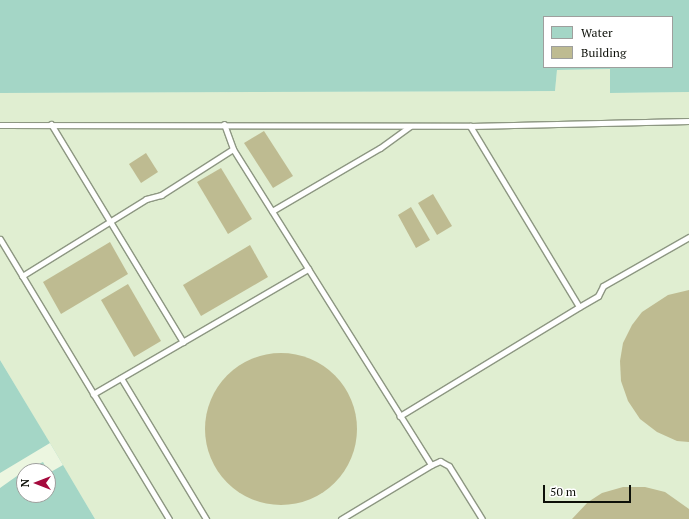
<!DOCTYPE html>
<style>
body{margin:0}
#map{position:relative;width:689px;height:519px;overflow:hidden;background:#ecf6e0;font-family:"PT Serif",serif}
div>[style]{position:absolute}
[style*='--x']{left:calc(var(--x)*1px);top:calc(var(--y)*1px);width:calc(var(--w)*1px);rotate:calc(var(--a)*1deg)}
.built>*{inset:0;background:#e0eed1}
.water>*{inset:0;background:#a4d6c6}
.pier>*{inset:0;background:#ecf6e0}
.building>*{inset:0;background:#bebb91}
.round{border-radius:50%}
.roads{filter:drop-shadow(1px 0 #8d9782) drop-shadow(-1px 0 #8d9782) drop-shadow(0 1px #8d9782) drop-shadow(0 -1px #8d9782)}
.lane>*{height:5px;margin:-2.5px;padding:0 2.5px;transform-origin:2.5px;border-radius:2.5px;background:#fff}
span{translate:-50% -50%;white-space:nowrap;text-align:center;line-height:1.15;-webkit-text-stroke:3.5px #fff;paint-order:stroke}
.legend{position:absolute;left:543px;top:16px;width:130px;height:52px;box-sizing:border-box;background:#fff;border:1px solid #9e9f9d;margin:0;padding:5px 7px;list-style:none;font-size:12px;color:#0d1009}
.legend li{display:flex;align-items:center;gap:8px;height:20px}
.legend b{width:20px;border:1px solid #9e9f9d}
.north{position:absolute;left:16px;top:463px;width:40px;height:40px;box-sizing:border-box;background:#fff;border:1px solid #9e9f9d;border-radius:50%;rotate:270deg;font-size:11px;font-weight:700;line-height:16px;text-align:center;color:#0d1009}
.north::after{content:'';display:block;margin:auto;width:14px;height:18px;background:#a50a3d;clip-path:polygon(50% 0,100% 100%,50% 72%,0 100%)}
.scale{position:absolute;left:543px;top:485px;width:88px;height:18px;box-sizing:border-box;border:2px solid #0d1009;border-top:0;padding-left:5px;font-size:12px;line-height:14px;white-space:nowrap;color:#0d1009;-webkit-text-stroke:3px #fff;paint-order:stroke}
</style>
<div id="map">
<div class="built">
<i style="clip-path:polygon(611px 69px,610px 93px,689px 92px,689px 519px,95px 519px,0 360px,0 93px,555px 91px,557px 70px)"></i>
</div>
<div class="water">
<i style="clip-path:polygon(evenodd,0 0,689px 0,689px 92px,610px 93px,610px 69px,557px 70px,555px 91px,0 93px,0 0,544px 17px,672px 17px,672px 67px,544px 67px,544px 17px)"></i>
<i style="clip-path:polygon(evenodd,0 360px,50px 443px,95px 519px,0 519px,0 360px,24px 471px,48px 471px,48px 495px,24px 495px,24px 471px)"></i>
</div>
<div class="pier">
<i style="clip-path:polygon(50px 443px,63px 465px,49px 473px,43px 462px,24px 471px,0 488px,0 473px)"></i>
</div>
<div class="building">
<i style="clip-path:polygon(264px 131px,293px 176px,273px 188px,244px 143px)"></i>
<i style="clip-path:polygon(146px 153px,158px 172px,141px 183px,129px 164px)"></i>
<i style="clip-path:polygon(221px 168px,252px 219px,228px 234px,197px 182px)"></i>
<i style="clip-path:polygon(433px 194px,452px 226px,437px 235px,418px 203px)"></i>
<i style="clip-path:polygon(411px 207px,430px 240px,416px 248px,398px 215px)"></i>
<i style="clip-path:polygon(110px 242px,128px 274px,61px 314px,43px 282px)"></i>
<i style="clip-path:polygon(250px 245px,268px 277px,201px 316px,183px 285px)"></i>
<i style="clip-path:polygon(128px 284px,161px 341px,134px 357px,101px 300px)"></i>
<i style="clip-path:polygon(689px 290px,689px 442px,677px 441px,657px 432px,640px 419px,628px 401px,621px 381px,620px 361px,623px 343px,632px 325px,642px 312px,668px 295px)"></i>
<i class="round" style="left:205px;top:353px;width:152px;height:152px"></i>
<i style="clip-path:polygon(623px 487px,645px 487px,665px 492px,689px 509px,689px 519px,572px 519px,588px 502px,602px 493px)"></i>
</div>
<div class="roads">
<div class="lane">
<i style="--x:51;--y:124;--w:255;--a:58.8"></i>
<i style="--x:224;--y:124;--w:27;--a:70"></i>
<i style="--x:233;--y:149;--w:373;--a:57.9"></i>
<i style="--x:431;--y:465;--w:105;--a:149"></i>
<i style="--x:0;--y:125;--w:470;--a:0.1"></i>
<i style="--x:470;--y:126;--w:211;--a:58.9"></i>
<i style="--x:579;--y:307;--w:210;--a:148.7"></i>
<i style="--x:470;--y:126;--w:219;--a:-1.3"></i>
<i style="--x:272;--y:211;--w:125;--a:-30.3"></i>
<i style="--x:380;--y:148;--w:37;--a:-36"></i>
<i style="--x:0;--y:239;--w:327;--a:58.9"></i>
<i style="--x:22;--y:276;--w:146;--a:-31.8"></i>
<i style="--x:146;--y:199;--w:16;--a:-15"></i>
<i style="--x:161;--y:195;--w:85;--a:-32.6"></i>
<i style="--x:579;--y:307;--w:22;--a:-30"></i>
<i style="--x:598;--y:296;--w:11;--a:-63"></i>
<i style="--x:603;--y:286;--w:99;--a:-29.7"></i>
<i style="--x:121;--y:378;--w:165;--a:58.9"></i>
<i style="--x:93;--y:394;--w:249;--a:-30.2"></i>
<i style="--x:431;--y:465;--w:10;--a:-24"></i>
<i style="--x:440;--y:461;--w:10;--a:29"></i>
<i style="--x:449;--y:466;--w:62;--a:58.1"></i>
</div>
</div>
<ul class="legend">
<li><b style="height:11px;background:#a4d6c6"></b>Water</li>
<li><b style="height:11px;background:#bebb91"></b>Building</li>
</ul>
<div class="north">N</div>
<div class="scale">50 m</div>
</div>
